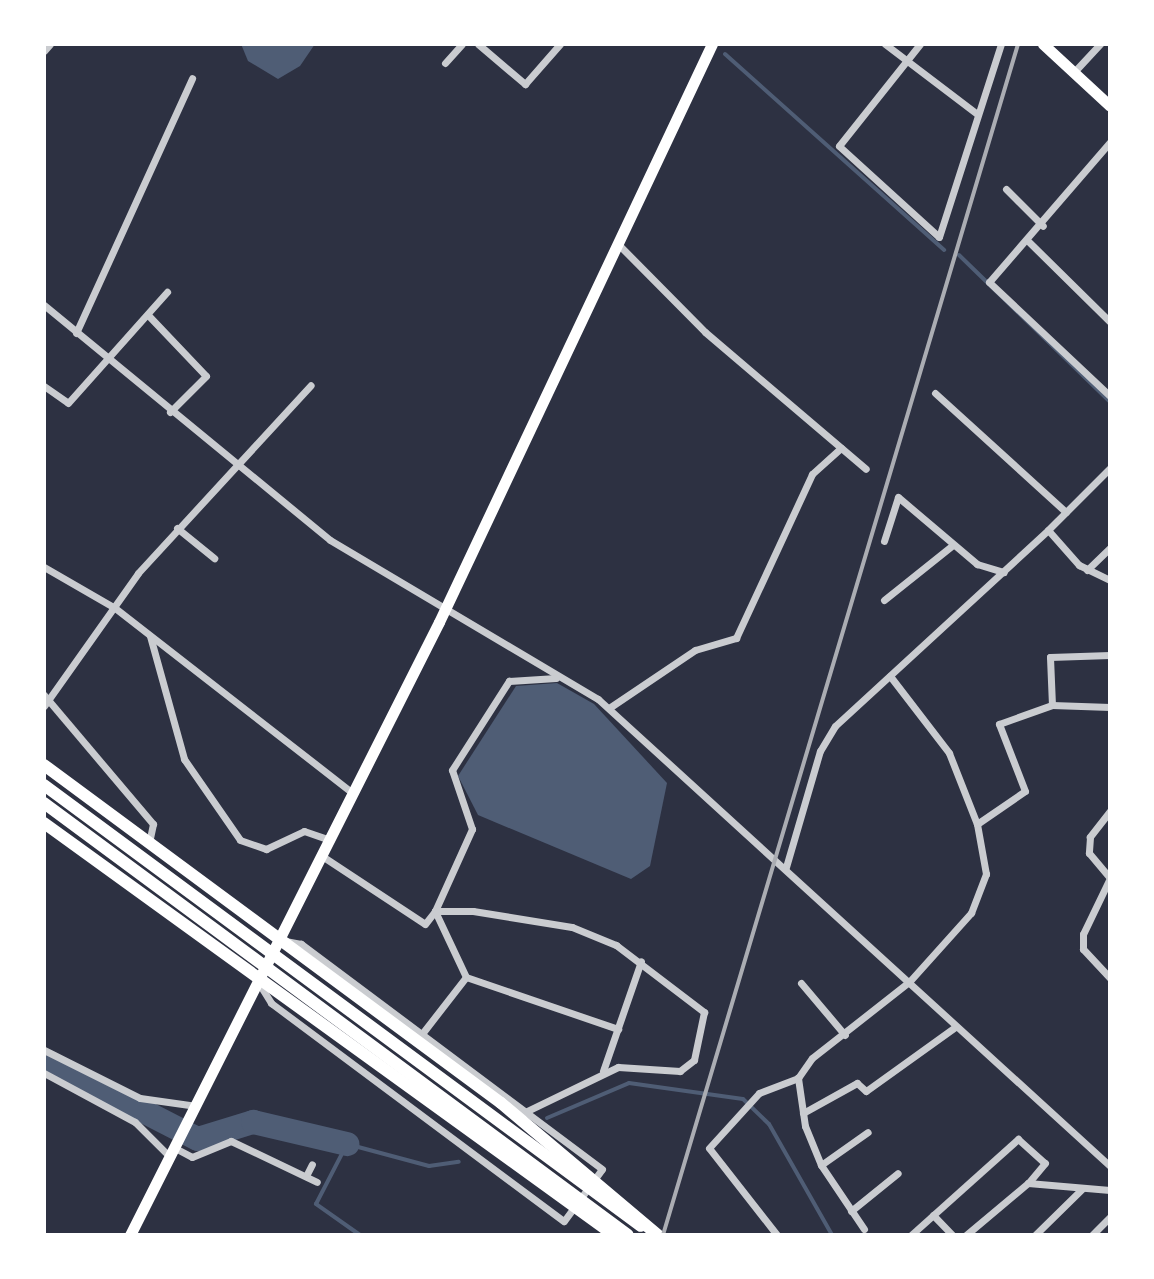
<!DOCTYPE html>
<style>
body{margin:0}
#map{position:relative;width:1154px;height:1279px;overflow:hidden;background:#2d3142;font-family:"Space Grotesk",sans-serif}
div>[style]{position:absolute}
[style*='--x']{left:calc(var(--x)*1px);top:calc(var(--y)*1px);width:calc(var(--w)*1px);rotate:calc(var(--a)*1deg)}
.water>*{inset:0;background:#4f5d75}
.stream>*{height:4px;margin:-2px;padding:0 2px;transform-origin:2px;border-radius:2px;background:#4f5d75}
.river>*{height:24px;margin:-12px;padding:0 12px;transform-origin:12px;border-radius:12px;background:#4f5d75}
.minor>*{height:7px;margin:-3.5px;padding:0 3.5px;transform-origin:3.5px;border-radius:3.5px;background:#caccd0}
.secondary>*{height:11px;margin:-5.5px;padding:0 5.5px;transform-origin:5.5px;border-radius:5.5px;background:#fff}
.primary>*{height:12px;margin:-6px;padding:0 6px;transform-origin:6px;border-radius:6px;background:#fff}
.rail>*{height:4px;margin:-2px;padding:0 2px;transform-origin:2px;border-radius:2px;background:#abadb3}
span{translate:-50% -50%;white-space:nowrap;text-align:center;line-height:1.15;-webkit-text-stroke:6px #fff;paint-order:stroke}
.frame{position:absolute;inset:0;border:46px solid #fff;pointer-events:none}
</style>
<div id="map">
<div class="water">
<i style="clip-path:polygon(241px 44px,315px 44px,300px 66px,278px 79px,248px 61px)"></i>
<i style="clip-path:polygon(557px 683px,594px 704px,667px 783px,650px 866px,631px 879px,478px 815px,458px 776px,516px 686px)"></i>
</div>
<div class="stream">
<i style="--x:725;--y:54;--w:294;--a:41.8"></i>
<i style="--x:959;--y:255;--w:211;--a:44.2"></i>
<i style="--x:547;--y:1118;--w:89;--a:-23.1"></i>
<i style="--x:629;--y:1083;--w:115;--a:8"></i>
<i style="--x:743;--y:1099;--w:36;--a:44"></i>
<i style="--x:769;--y:1124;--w:128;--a:60.4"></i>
<i style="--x:360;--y:1235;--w:54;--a:-144.8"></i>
<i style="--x:316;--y:1204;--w:68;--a:-62.7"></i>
<i style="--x:347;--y:1144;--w:85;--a:15"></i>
<i style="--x:429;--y:1166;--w:30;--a:-8"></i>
</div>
<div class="river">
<i style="--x:44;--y:1060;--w:173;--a:27.2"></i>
<i style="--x:198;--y:1139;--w:58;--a:-17.2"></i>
<i style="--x:253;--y:1122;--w:97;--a:13.2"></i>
</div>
<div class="minor">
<i style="--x:478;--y:44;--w:62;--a:40.4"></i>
<i style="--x:525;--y:84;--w:53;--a:-48.8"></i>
<i style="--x:885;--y:44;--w:114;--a:37.2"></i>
<i style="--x:920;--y:44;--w:130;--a:128.5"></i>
<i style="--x:839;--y:146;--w:135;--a:42.3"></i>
<i style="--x:939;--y:237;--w:203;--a:-72.2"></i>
<i style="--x:44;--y:51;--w:9;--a:-49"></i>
<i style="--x:445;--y:63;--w:25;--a:-48"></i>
<i style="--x:1074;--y:72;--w:38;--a:-47"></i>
<i style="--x:1110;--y:142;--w:185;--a:130.8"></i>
<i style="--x:989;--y:282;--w:166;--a:43.3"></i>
<i style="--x:1006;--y:189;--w:52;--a:45"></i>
<i style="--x:1029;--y:242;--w:114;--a:44.6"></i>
<i style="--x:618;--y:244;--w:124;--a:45.3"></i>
<i style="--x:705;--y:332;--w:211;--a:40.4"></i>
<i style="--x:44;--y:305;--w:370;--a:39.4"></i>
<i style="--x:330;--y:540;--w:312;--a:30.7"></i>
<i style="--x:598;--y:699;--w:693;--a:42.37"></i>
<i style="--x:148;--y:315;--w:84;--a:46.4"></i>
<i style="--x:206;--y:376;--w:51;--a:135"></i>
<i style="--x:76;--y:333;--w:280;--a:-65.5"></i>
<i style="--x:44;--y:386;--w:29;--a:35"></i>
<i style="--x:68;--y:403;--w:149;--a:-48.3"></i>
<i style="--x:935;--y:393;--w:177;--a:42.3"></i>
<i style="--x:177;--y:528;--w:48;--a:39"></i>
<i style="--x:1048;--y:530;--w:88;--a:-45"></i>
<i style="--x:884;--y:541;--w:46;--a:-72.3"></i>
<i style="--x:898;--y:497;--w:104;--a:40.3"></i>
<i style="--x:977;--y:564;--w:28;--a:17"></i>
<i style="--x:44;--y:567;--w:82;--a:30"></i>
<i style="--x:115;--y:608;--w:301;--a:37.9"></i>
<i style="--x:1087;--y:570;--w:32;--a:-44"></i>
<i style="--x:884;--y:600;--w:88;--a:-38.6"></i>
<i style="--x:150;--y:636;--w:128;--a:74.5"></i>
<i style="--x:184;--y:759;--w:98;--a:55.3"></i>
<i style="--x:240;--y:840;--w:28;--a:19"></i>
<i style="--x:266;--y:849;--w:42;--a:-25.3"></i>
<i style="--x:304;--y:831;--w:28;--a:19"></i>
<i style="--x:890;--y:676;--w:97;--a:52.5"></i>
<i style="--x:949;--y:753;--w:76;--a:68.5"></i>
<i style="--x:44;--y:695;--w:169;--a:49.8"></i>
<i style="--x:153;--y:824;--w:19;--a:102"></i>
<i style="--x:1052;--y:705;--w:48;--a:-92.4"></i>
<i style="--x:1050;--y:657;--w:60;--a:-1.9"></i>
<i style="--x:44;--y:706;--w:163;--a:-54.7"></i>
<i style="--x:138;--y:573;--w:255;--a:-47.4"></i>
<i style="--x:609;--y:708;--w:104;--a:-34"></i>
<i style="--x:695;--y:650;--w:43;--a:-16.3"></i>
<i style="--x:736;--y:638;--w:181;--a:-65.1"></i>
<i style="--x:812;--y:474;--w:39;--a:-42"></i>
<i style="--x:1110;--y:811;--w:33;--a:128"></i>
<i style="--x:1090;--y:837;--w:16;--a:94"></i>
<i style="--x:1089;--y:853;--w:33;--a:50"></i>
<i style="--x:1110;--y:878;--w:62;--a:115.7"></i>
<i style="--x:1083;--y:934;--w:15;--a:90"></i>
<i style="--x:1083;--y:949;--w:40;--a:47"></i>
<i style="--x:322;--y:856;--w:123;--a:33.4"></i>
<i style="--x:425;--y:924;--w:16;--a:-52"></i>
<i style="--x:435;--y:911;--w:38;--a:0"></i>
<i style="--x:473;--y:911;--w:100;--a:9.2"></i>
<i style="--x:572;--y:927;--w:48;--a:22.2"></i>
<i style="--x:616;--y:945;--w:111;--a:37.3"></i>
<i style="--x:704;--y:1012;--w:49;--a:101.8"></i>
<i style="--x:694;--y:1060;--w:18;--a:142"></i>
<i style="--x:680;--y:1071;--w:62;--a:-176.3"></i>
<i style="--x:618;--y:1067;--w:103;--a:154.2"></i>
<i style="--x:786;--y:867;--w:121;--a:-73.7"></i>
<i style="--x:820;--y:751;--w:29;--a:-59"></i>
<i style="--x:835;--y:726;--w:289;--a:-42.6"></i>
<i style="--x:1048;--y:530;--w:47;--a:48.5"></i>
<i style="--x:1079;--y:565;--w:34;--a:26"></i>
<i style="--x:466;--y:977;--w:161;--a:18.9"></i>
<i style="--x:258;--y:982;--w:25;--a:58"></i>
<i style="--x:271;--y:1003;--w:365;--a:36.7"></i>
<i style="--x:564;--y:1221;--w:64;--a:-53.8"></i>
<i style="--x:602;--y:1169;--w:376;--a:-143.2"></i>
<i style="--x:301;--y:944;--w:15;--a:-169"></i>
<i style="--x:801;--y:983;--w:68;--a:49.8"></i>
<i style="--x:421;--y:1035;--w:73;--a:-52.2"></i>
<i style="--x:466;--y:977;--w:73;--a:-115.2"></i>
<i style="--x:435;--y:911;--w:90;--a:-65.7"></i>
<i style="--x:472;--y:829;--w:62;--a:-108.7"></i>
<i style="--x:452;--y:770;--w:106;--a:-57.4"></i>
<i style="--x:509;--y:681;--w:47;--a:-3.7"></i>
<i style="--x:44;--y:1050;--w:107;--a:26.6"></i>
<i style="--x:140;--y:1098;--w:57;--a:8.1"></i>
<i style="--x:603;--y:1071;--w:116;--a:-70.9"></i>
<i style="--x:44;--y:1073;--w:103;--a:28.3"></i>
<i style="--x:135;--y:1122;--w:49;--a:45"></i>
<i style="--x:803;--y:1113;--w:62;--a:-29.1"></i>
<i style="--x:857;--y:1083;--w:12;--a:42"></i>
<i style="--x:866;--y:1091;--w:110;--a:-35.7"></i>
<i style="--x:175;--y:1148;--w:19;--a:28"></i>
<i style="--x:192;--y:1157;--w:42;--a:-22.3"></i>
<i style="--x:231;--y:1141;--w:95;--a:25.5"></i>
<i style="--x:821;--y:1165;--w:57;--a:-35.1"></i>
<i style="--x:306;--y:1176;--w:13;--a:-63"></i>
<i style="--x:851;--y:1211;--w:60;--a:-39"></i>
<i style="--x:933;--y:1215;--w:28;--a:46"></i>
<i style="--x:864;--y:1229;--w:77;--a:-123.9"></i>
<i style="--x:821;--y:1165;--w:42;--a:-112.3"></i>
<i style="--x:805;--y:1126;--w:49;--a:-98.3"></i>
<i style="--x:798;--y:1078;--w:24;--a:-55"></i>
<i style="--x:812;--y:1058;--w:123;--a:-38.1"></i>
<i style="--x:909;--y:982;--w:93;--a:-48.1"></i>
<i style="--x:971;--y:913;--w:42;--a:-69"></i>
<i style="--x:986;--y:874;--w:51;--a:-100.2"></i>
<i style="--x:977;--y:824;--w:58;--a:-34.5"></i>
<i style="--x:1025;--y:791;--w:72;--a:-111.2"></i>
<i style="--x:999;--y:724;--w:56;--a:-19.7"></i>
<i style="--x:1052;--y:705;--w:58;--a:2"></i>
<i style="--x:777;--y:1235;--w:110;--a:-128"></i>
<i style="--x:709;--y:1148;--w:74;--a:-47.7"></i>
<i style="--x:759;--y:1093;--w:42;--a:-21"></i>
<i style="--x:911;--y:1235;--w:144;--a:-41.9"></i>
<i style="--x:1018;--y:1139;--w:36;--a:42"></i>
<i style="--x:1045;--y:1163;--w:26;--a:130"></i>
<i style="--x:966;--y:1235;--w:81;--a:-40"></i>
<i style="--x:1028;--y:1183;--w:82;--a:4.9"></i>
<i style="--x:1035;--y:1235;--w:67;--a:-44.4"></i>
<i style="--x:1092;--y:1235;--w:25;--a:-45"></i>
</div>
<div class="secondary">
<i style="--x:1043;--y:44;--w:91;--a:42.8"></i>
<i style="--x:130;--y:1235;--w:686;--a:-63.25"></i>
<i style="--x:439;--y:622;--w:639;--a:-64.72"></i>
</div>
<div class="primary">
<i style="--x:44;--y:765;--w:568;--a:36.49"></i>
<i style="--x:501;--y:1103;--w:205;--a:40.1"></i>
<i style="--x:44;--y:785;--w:742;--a:36.45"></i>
<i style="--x:44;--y:803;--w:726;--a:36.49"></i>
<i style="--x:44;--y:823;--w:703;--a:35.86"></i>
</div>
<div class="rail">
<i style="--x:663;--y:1235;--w:1243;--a:-73.4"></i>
</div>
<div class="frame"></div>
</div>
